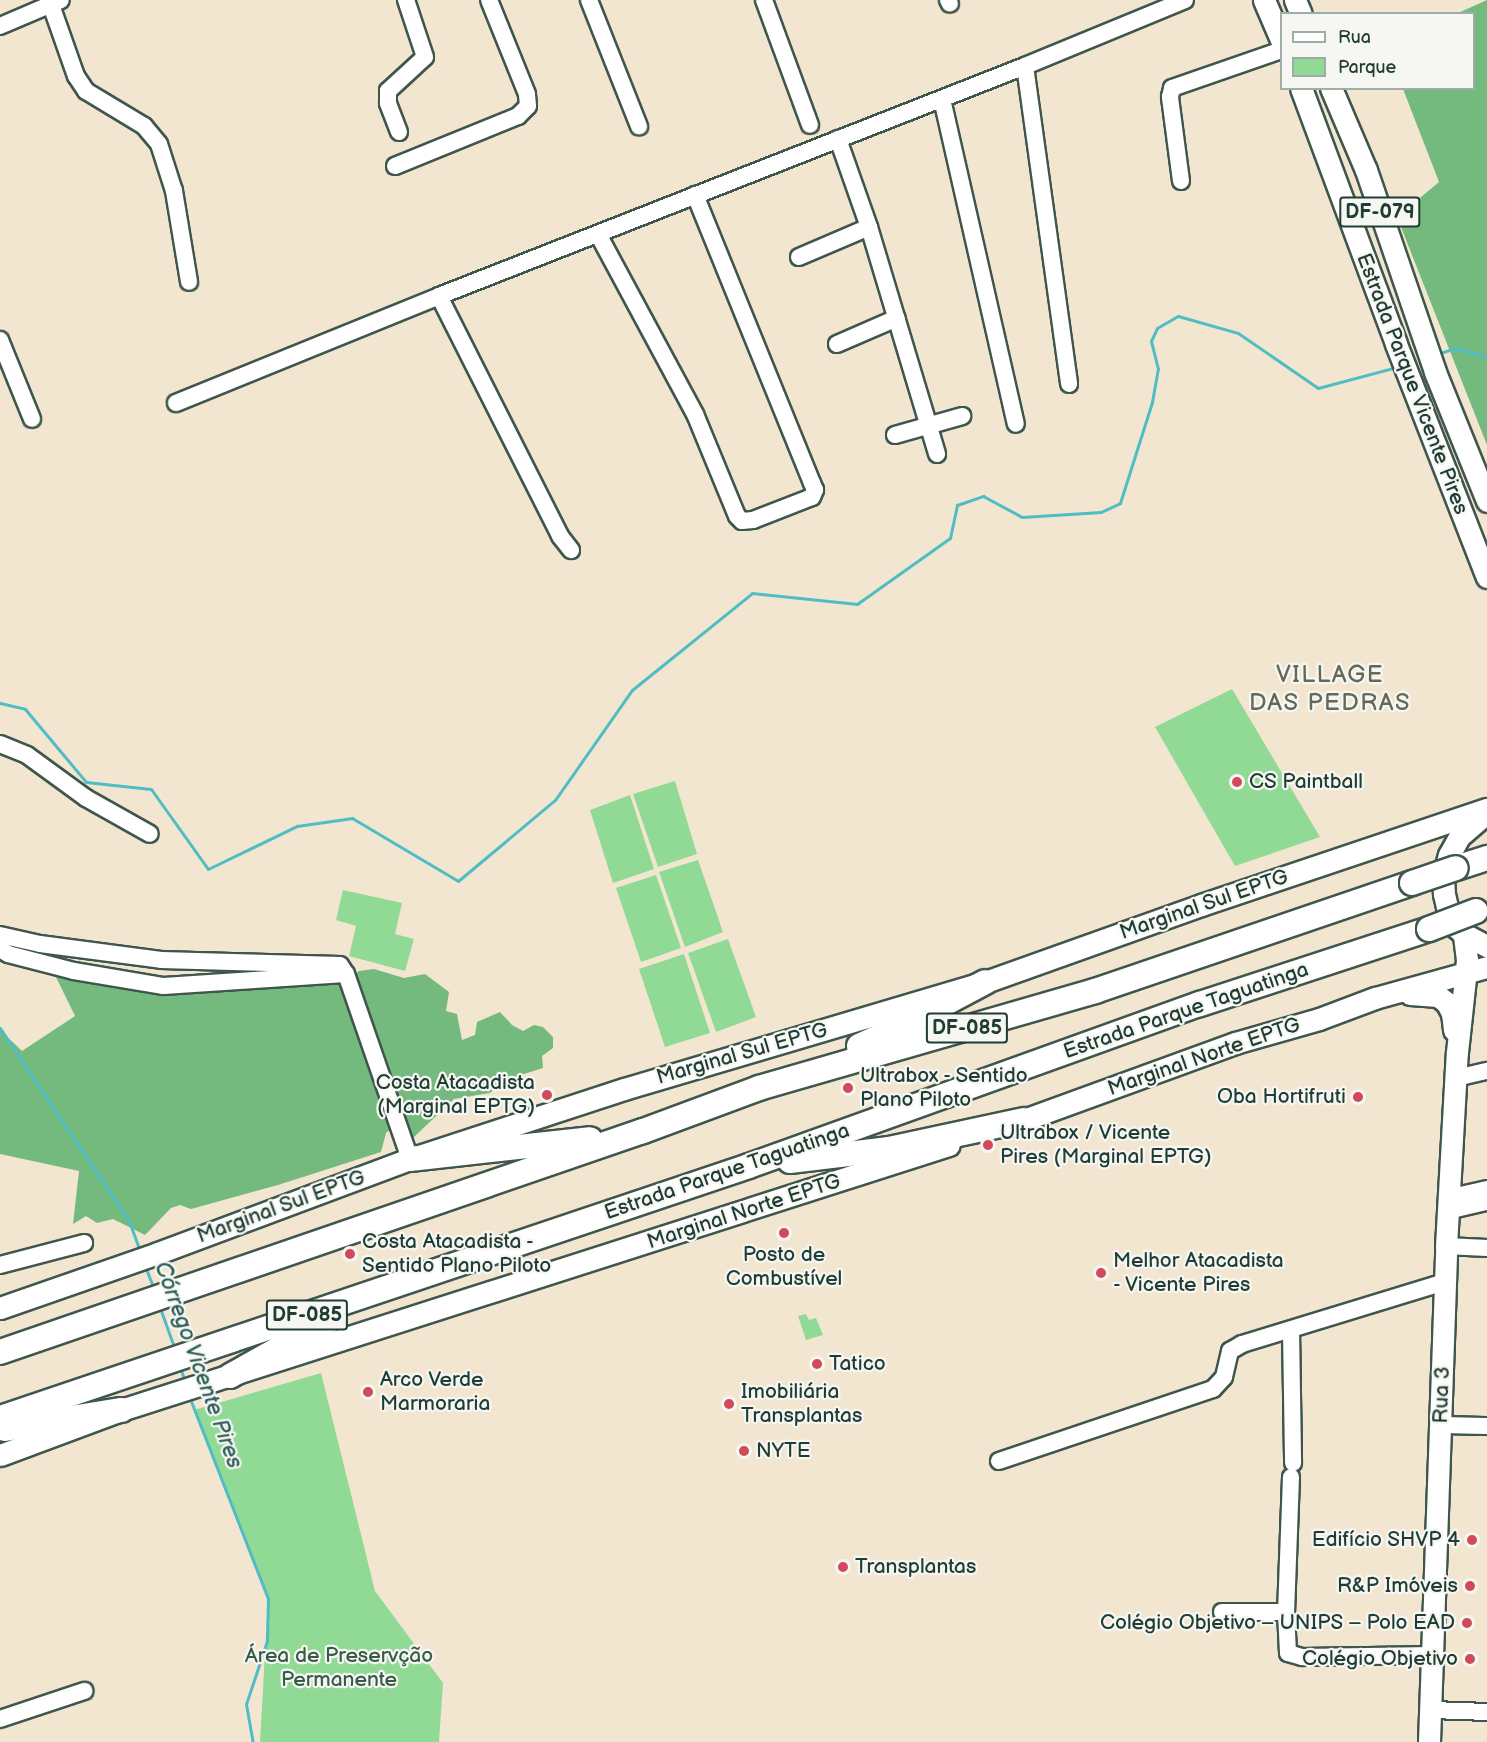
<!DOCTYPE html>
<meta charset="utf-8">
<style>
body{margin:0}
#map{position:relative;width:1487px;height:1742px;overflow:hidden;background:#f3e6d1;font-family:"Balsamiq Sans",sans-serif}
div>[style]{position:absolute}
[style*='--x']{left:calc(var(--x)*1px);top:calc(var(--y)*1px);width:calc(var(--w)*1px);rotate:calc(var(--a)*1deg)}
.green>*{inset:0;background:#91da95}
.forest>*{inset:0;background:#74ba7e}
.stream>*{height:3px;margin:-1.5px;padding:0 1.5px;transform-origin:1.5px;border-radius:1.5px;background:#4fbdc3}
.roads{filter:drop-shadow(2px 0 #3f564c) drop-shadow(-2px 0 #3f564c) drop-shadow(0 2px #3f564c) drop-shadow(0 -2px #3f564c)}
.minor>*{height:16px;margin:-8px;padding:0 8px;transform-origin:8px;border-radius:8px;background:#fff}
.major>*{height:21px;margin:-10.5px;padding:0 10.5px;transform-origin:10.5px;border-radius:10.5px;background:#fff}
.highway>*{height:24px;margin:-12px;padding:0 12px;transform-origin:12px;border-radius:12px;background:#fff}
.bridges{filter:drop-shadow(2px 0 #3f564c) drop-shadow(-2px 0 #3f564c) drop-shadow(0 2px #3f564c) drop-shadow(0 -2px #3f564c)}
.highway-bridge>*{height:24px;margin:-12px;padding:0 12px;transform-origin:12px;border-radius:12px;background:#fff}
.dots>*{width:16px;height:16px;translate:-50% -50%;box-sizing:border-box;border:3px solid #f6f6f2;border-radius:50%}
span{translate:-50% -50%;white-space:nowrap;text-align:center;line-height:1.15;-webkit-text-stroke:4.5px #f6f6f2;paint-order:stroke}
.shield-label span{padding:2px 4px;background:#f6f6f2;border:2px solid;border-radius:4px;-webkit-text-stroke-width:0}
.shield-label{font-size:20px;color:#1f3d34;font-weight:700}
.street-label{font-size:21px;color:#1f3d34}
.poi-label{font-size:21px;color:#1f3d34}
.left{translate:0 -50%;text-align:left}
.right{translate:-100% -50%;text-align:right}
.park-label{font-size:21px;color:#365c47}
.water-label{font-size:22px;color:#2b5d58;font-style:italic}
.quarter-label{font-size:24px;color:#636857;letter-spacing:1.5px}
.legend{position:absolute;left:1280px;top:12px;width:195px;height:78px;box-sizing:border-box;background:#f6f6f2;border:2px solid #a0aca6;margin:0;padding:8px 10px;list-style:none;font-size:18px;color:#1f3d34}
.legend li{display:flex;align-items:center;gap:12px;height:30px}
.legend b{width:30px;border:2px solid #a0aca6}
</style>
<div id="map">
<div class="green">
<i style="clip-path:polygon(1232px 689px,1320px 837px,1235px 866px,1155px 727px)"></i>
<i style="clip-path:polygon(675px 781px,697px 854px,658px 867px,633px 794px)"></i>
<i style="clip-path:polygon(630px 795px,654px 869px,613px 883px,590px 810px)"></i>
<i style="clip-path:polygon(698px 860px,723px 932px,685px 947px,659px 872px)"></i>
<i style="clip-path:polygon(656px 875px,681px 948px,641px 962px,616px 888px)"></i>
<i style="clip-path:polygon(343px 890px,402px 903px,395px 934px,414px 939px,405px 971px,349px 956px,356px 926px,336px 920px)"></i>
<i style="clip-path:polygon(728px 939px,756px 1017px,716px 1032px,688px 953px)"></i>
<i style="clip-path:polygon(684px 954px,710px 1033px,665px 1047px,639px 969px)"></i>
<i style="clip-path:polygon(806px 1314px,809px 1320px,816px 1318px,823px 1335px,806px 1340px,798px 1316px)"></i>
<i style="clip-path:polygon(321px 1373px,375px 1591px,443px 1683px,439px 1742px,260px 1742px,268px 1599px,194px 1410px)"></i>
</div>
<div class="forest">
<i style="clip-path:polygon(1487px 0,1487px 445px,1397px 217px,1439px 182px,1403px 89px,1474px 88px,1474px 14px,1458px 13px)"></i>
<i style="clip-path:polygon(374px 969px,404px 978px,425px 974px,449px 992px,446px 1011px,457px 1014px,462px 1040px,475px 1035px,477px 1022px,500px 1012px,512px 1025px,523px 1031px,534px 1025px,543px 1027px,553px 1037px,553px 1048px,542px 1056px,543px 1068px,502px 1081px,490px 1093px,454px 1099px,413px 1138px,393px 1127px,386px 1133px,381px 1152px,278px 1185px,191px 1209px,180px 1205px,171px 1208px,145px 1235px,113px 1219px,97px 1223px,86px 1216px,73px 1224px,79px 1171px,0 1154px,0 1030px,22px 1051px,75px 1016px,55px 975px,162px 993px,230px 990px,314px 978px,353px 976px,359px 971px)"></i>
</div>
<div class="stream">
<i style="--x:1437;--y:354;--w:19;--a:-18"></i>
<i style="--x:1455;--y:348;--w:33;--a:16"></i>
<i style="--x:0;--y:703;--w:26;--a:13"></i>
<i style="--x:25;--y:709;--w:95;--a:50.1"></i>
<i style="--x:86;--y:782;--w:65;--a:6.1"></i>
<i style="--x:151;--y:789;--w:98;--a:54.5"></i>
<i style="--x:208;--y:869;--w:99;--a:-25.8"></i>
<i style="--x:297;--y:826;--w:56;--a:-8.3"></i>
<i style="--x:352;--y:818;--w:123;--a:30.7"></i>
<i style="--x:458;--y:881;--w:126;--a:-39.9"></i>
<i style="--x:555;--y:800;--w:134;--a:-55"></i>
<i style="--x:632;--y:690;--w:154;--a:-38.9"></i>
<i style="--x:752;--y:593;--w:106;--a:6"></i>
<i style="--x:857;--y:604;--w:114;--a:-35.4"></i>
<i style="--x:950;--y:538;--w:34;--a:-78"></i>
<i style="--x:957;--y:505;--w:28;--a:-19"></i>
<i style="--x:983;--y:496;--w:44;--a:28.3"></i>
<i style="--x:1022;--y:517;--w:79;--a:-3.6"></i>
<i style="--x:1101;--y:512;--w:21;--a:-25"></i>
<i style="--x:1120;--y:503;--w:106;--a:-72.4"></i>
<i style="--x:1152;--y:402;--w:34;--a:-80"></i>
<i style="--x:1158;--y:369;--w:29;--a:-104"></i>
<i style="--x:1151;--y:341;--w:14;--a:-65"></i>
<i style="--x:1157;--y:328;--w:24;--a:-30"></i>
<i style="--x:1178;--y:316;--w:62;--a:15.8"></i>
<i style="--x:1238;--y:333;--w:97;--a:34.5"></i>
<i style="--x:1318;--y:388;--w:82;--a:-14.9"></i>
<i style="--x:0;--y:1028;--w:232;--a:56.2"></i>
<i style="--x:129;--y:1221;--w:32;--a:70"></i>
<i style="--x:145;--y:1266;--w:26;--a:69"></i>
<i style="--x:160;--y:1308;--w:45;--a:70.3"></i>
<i style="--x:180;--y:1368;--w:14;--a:69"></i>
<i style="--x:189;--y:1396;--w:218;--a:68.7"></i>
<i style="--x:268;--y:1599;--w:42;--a:91.4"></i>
<i style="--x:267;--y:1641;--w:66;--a:108.4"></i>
<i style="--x:246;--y:1704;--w:39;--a:80"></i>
</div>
<div class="roads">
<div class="minor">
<i style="--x:589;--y:0;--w:136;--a:68.4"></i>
<i style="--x:764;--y:0;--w:133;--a:69.8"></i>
<i style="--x:948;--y:0;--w:4;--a:63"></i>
<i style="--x:51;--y:5;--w:75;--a:70.6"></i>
<i style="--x:76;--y:76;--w:18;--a:56"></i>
<i style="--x:86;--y:91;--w:68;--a:31.1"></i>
<i style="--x:144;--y:126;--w:23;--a:50"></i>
<i style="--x:159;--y:144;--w:49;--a:72.3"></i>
<i style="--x:174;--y:191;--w:92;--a:80.6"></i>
<i style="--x:0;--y:26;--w:66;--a:-23.1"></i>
<i style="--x:1025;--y:66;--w:321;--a:82.1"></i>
<i style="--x:942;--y:99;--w:333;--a:77.2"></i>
<i style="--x:399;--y:132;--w:31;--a:-111"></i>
<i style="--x:388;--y:103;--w:12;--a:-90"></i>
<i style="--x:388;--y:91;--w:50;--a:-42.6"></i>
<i style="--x:425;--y:57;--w:60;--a:-108.4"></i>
<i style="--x:838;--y:139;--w:93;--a:70.6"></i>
<i style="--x:869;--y:227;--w:237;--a:73.3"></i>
<i style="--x:395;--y:166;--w:133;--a:-22.1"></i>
<i style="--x:518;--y:116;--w:14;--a:-45"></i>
<i style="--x:528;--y:106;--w:12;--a:-95"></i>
<i style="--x:527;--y:94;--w:101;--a:-112"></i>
<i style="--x:1181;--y:181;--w:85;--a:-97.5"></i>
<i style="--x:1170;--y:97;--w:9;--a:-77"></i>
<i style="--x:1172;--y:88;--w:116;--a:-19.1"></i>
<i style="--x:598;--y:234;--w:204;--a:61.7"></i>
<i style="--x:695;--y:414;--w:110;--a:67.6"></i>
<i style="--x:737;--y:516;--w:7;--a:45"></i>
<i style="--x:742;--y:521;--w:11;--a:-5"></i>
<i style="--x:753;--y:520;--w:63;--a:-21.3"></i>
<i style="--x:812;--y:497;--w:8;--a:-67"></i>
<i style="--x:815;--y:490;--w:8;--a:-113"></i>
<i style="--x:812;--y:483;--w:311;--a:-112.1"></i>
<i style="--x:799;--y:257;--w:76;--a:-23.2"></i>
<i style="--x:439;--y:296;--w:269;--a:63.2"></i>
<i style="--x:560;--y:536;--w:18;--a:52"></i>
<i style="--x:0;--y:340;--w:85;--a:67.9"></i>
<i style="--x:837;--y:344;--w:65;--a:-23.4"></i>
<i style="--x:176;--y:403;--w:284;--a:-22.1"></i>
<i style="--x:439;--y:296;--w:630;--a:-21.43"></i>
<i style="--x:1025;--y:66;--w:173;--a:-22.4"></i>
<i style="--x:895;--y:435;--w:70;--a:-15.8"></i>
<i style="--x:0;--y:744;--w:29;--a:22"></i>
<i style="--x:27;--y:755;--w:73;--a:36.1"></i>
<i style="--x:86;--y:798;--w:73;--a:29.4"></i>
<i style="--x:0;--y:935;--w:41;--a:12.7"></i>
<i style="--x:40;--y:944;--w:122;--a:7.5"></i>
<i style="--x:161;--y:960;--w:179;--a:1.6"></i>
<i style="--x:340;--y:965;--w:11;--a:56"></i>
<i style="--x:346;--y:974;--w:196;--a:70.9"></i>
<i style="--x:0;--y:949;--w:9;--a:32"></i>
<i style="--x:8;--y:954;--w:68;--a:14.4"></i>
<i style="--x:74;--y:971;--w:91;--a:9.5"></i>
<i style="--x:164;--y:986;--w:181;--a:-3.8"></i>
<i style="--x:1456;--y:1078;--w:32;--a:-13"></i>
<i style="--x:1487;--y:1189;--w:35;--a:167"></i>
<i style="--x:1453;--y:1197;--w:9;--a:122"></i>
<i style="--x:1448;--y:1205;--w:9;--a:27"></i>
<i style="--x:1456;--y:1209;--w:32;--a:-13"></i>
<i style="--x:1446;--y:1246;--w:41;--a:2.8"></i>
<i style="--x:0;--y:1265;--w:87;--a:-14.7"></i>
<i style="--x:1291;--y:1330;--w:133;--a:89.1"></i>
<i style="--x:1441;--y:1425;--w:46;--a:1.2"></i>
<i style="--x:999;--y:1461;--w:226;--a:-18.6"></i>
<i style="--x:1213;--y:1389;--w:16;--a:-47"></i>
<i style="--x:1224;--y:1377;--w:27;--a:-77"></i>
<i style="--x:1230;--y:1351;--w:14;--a:-30"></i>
<i style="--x:1242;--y:1344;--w:212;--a:-17"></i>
<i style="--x:1291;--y:1477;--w:135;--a:92.1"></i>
<i style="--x:1286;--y:1612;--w:41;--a:87.2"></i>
<i style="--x:1288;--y:1653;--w:15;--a:16"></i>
<i style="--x:1302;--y:1657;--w:131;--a:-0.9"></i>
<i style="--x:1222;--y:1612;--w:64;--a:0"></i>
<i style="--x:1431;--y:1710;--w:56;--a:2"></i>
<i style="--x:0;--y:1719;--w:89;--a:-18.4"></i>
</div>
<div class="major">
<i style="--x:1264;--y:0;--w:46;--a:66.8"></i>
<i style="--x:1295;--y:0;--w:15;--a:67"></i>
<i style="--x:1301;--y:88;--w:273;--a:69.6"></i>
<i style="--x:1396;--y:344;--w:250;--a:68.7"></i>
<i style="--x:1331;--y:88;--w:89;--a:66.9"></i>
<i style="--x:1366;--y:170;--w:213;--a:71.1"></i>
<i style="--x:1435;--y:372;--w:139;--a:68"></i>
<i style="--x:1484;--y:815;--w:33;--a:139"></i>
<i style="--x:1459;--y:837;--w:21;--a:119"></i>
<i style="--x:1449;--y:855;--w:22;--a:106"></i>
<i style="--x:1443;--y:876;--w:18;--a:87"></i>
<i style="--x:1444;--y:894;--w:22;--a:77"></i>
<i style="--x:1449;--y:915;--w:14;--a:60"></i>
<i style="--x:1456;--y:927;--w:11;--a:41"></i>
<i style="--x:1464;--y:934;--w:26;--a:28"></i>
<i style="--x:1410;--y:994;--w:28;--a:4"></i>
<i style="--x:1438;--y:996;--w:10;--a:37"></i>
<i style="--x:1446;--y:1002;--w:13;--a:61"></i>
<i style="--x:1452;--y:1013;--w:17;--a:83"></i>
<i style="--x:1010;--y:1125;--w:239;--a:-20"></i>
<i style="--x:1235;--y:1043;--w:87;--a:-15.9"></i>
<i style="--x:1319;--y:1019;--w:60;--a:-20.6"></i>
<i style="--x:1375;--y:998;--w:116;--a:-15.5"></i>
<i style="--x:0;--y:1308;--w:167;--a:-19.2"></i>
<i style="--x:158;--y:1253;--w:269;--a:-20.5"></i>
<i style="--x:410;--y:1159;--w:225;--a:-18.1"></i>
<i style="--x:624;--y:1089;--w:377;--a:-16.5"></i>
<i style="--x:985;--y:982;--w:229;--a:-19.6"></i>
<i style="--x:1201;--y:905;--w:302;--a:-18.6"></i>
<i style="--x:0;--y:1455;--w:129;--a:-20.4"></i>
<i style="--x:121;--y:1410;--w:869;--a:-17.75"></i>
<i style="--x:1429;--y:1742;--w:496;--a:-88"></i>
<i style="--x:1446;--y:1246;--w:194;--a:-86.8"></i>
<i style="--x:1457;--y:1052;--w:93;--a:-83.8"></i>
<i style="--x:1467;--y:960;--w:26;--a:-97"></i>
</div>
<div class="highway">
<i style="--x:1456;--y:868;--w:33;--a:-18"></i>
<i style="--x:859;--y:1046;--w:37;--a:-24"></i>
<i style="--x:893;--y:1031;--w:104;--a:-28"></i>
<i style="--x:410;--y:1159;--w:181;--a:-6.3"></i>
<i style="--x:790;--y:1161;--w:100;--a:-6.9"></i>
<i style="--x:889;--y:1149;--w:138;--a:-12.1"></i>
<i style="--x:0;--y:1352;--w:680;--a:-18.97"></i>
<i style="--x:643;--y:1131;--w:124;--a:-20.3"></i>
<i style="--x:759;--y:1088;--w:350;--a:-16.1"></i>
<i style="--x:1095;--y:991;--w:335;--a:-18.8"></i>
<i style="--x:230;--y:1376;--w:117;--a:-29.2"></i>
<i style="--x:0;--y:1418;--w:790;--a:-18.6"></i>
<i style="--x:749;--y:1166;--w:479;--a:-19.8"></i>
<i style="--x:1200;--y:1004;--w:241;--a:-18.1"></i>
<i style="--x:5;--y:1429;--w:118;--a:-9.3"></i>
</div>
</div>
<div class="bridges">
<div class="highway-bridge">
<i style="--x:1412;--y:883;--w:46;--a:-18.8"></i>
<i style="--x:1429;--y:929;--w:50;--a:-21"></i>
</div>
</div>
<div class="dots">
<i style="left:1237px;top:782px;background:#d1495b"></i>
<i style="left:848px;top:1088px;background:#d1495b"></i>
<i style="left:547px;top:1095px;background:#d1495b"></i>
<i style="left:1358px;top:1097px;background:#d1495b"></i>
<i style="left:988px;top:1145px;background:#d1495b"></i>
<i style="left:784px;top:1233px;background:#d1495b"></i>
<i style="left:350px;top:1254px;background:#d1495b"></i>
<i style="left:1101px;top:1273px;background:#d1495b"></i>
<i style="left:817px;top:1364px;background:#d1495b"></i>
<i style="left:368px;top:1392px;background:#d1495b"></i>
<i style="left:729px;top:1404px;background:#d1495b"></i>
<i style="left:744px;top:1451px;background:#d1495b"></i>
<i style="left:1472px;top:1540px;background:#d1495b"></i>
<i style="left:843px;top:1567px;background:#d1495b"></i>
<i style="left:1470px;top:1586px;background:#d1495b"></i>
<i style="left:1467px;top:1623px;background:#d1495b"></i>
<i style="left:1470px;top:1659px;background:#d1495b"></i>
</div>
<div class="shield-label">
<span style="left:1380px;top:212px">DF-079</span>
<span style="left:967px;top:1028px">DF-085</span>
<span style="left:307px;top:1315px">DF-085</span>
</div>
<div class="street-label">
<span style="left:1412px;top:384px;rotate:69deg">Estrada Parque Vicente Pires</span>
<span style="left:1204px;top:905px;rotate:-19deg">Marginal Sul EPTG</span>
<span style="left:1186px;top:1011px;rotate:-19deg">Estrada Parque Taguatinga</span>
<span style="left:742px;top:1054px;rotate:-16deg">Marginal Sul EPTG</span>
<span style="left:1204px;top:1057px;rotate:-19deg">Marginal Norte EPTG</span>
<span style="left:727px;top:1172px;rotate:-19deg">Estrada Parque Taguatinga</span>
<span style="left:281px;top:1207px;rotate:-20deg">Marginal Sul EPTG</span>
<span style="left:744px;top:1212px;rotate:-18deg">Marginal Norte EPTG</span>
<span style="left:1442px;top:1395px;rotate:-88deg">Rua 3</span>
</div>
<div class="poi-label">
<span class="left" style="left:1249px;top:782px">CS Paintball</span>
<span class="left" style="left:860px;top:1088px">Ultrabox - Sentido<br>Plano Piloto</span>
<span class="right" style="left:535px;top:1095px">Costa Atacadista<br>(Marginal EPTG)</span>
<span class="right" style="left:1346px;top:1097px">Oba Hortifruti</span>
<span class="left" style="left:1000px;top:1145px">Ultrabox / Vicente<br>Pires (Marginal EPTG)</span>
<span class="left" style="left:362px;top:1254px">Costa Atacadista -<br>Sentido Plano Piloto</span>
<span style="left:784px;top:1267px">Posto de<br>Combustível</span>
<span class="left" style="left:1113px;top:1273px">Melhor Atacadista<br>- Vicente Pires</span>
<span class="left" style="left:829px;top:1364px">Tatico</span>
<span class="left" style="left:380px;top:1392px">Arco Verde<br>Marmoraria</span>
<span class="left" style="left:741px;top:1404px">Imobiliária<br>Transplantas</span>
<span class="left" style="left:756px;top:1451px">NYTE</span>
<span class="right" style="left:1460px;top:1540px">Edifício SHVP 4</span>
<span class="left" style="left:855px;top:1567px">Transplantas</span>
<span class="right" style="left:1458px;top:1586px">R&amp;P Imóveis</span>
<span class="right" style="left:1455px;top:1623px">Colégio Objetivo – UNIPS – Polo EAD</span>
<span class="right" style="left:1458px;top:1659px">Colégio Objetivo</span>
</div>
<div class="park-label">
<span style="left:339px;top:1668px">Área de Preservção<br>Permanente</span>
</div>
<div class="water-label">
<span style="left:198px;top:1365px;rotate:70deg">Córrego Vicente Pires</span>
</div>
<div class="quarter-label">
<span style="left:1330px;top:689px">VILLAGE<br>DAS PEDRAS</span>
</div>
<ul class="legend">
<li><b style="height:8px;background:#fff"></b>Rua</li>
<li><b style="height:16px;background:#91da95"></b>Parque</li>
</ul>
</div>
